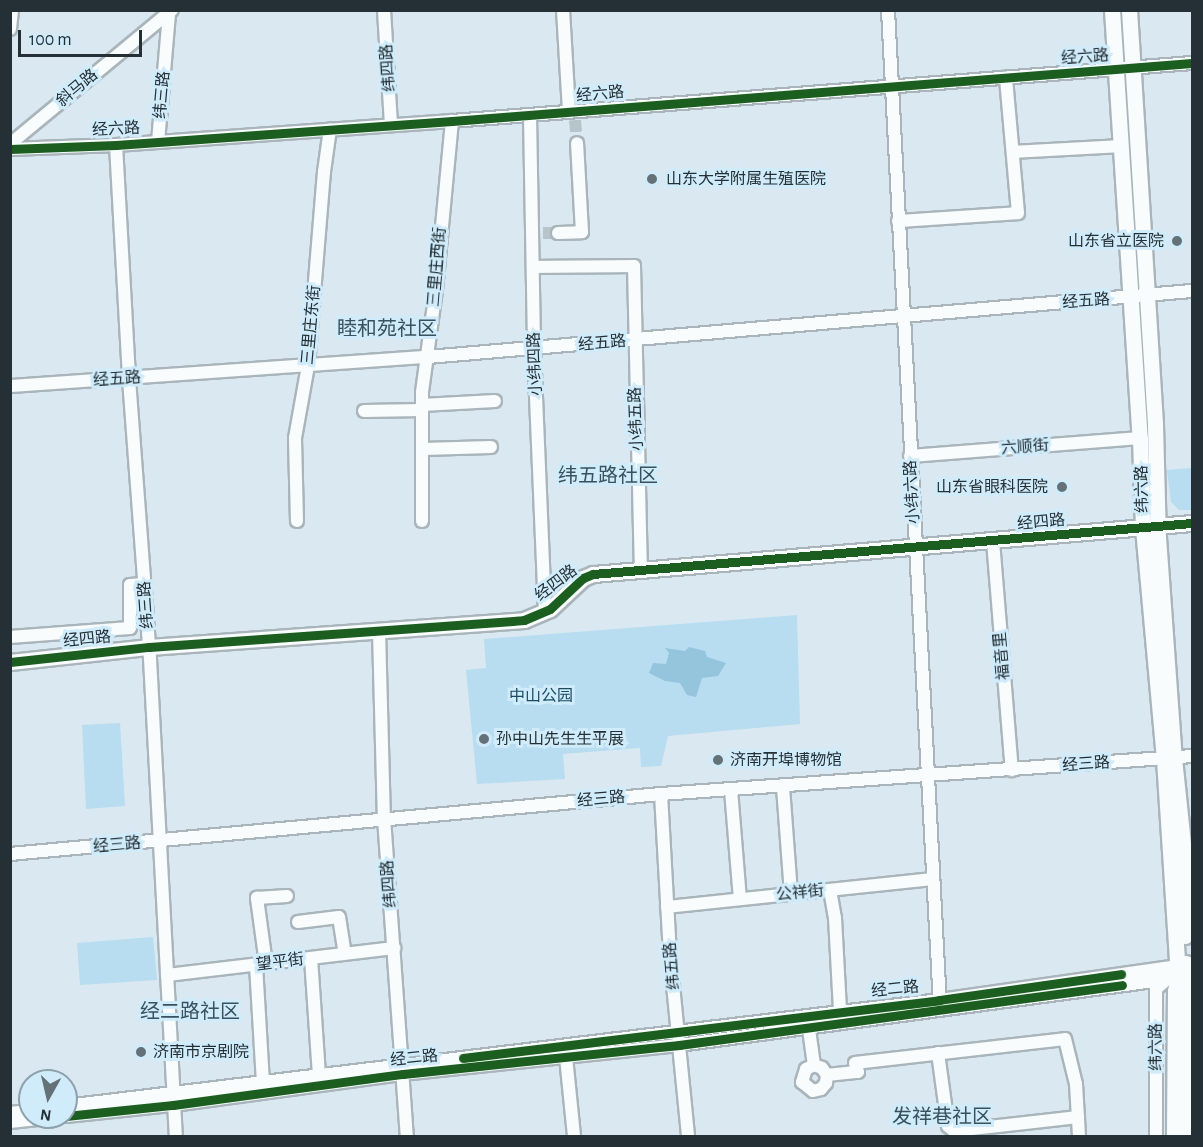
<!DOCTYPE html>
<meta charset="utf-8">
<style>
body{margin:0}
#map{position:relative;width:1203px;height:1147px;overflow:hidden;background:#dae9f1;font-family:"Alegreya Sans","Noto Sans SC",sans-serif}
div>[style]{position:absolute}
[style*='--x']{left:calc(var(--x)*1px);top:calc(var(--y)*1px);width:calc(var(--w)*1px);rotate:calc(var(--a)*1deg)}
.green>*{inset:0;background:#b8dcf0}
.water>*{inset:0;background:#95c4dd}
.minor-tunnel>*{height:12px;margin-top:-6px;transform-origin:0;background:repeating-linear-gradient(90deg,#b6c4cc 0 12px,transparent 0 18px)}
.roads{filter:drop-shadow(2px 0 #a9b5bb) drop-shadow(-2px 0 #a9b5bb) drop-shadow(0 2px #a9b5bb) drop-shadow(0 -2px #a9b5bb)}
.minor>*{height:12px;margin:-6px;padding:0 6px;transform-origin:6px;border-radius:6px;background:#f9fcfd}
.major>*{height:15px;margin:-7.5px;padding:0 7.5px;transform-origin:7.5px;border-radius:7.5px;background:#f9fcfd}
.cycleway>*{height:9px;margin:-4.5px;padding:0 4.5px;transform-origin:4.5px;border-radius:4.5px;background:#1b5e20}
.dots>*{width:16px;height:16px;translate:-50% -50%;box-sizing:border-box;border:3px solid #d0ecfb;border-radius:50%}
span{translate:-50% -50%;white-space:nowrap;text-align:center;line-height:1.15;-webkit-text-stroke:6px #d0ecfb;paint-order:stroke}
.street-label{font-size:16px;color:#253036}
.poi-label{font-size:16px;color:#253036}
.left{translate:0 -50%;text-align:left}
.right{translate:-100% -50%;text-align:right}
.park-label{font-size:16px;color:#194b62}
.quarter-label{font-size:20px;color:#3a525f}
.frame{position:absolute;inset:0;border:12px solid #253036;pointer-events:none}
.north{position:absolute;left:18px;top:1069px;width:60px;height:60px;box-sizing:border-box;background:#d0ecfb;border:2px solid #8ca1ac;border-radius:50%;rotate:188deg;font-size:16px;font-weight:700;line-height:24px;text-align:center;color:#253036}
.north::after{content:'';display:block;margin:auto;width:21px;height:27px;background:#647177;clip-path:polygon(50% 0,100% 100%,50% 72%,0 100%)}
.scale{position:absolute;left:18px;top:30px;width:124px;height:27px;box-sizing:border-box;border:3px solid #253036;border-top:0;padding-left:8px;font-size:18px;line-height:21px;white-space:nowrap;color:#253036;-webkit-text-stroke:4px #d0ecfb;paint-order:stroke}
</style>
<div id="map">
<div class="green">
<i style="clip-path:polygon(1192px 468px,1192px 510px,1179px 510px,1171px 502px,1167px 470px)"></i>
<i style="clip-path:polygon(797px 615px,800px 724px,668px 736px,661px 766px,641px 767px,640px 748px,563px 754px,565px 779px,477px 784px,466px 670px,486px 668px,484px 639px)"></i>
<i style="clip-path:polygon(120px 723px,125px 806px,86px 809px,82px 725px)"></i>
<i style="clip-path:polygon(153px 937px,157px 980px,80px 985px,77px 943px)"></i>
</div>
<div class="water">
<i style="clip-path:polygon(689px 647px,705px 651px,707px 657px,726px 663px,718px 676px,702px 678px,696px 697px,687px 695px,680px 683px,665px 681px,649px 673px,653px 663px,666px 664px,669px 653px,665px 648px,685px 651px)"></i>
</div>
<div class="minor-tunnel">
<i style="--x:575;--y:120;--w:23;--a:85"></i>
<i style="--x:543;--y:233;--w:15;--a:0"></i>
</div>
<div class="roads">
<div class="minor">
<i style="--x:384;--y:10;--w:115;--a:86.5"></i>
<i style="--x:563;--y:10;--w:101;--a:86.6"></i>
<i style="--x:888;--y:10;--w:997;--a:87.01"></i>
<i style="--x:10;--y:29;--w:19;--a:-84"></i>
<i style="--x:530;--y:115;--w:234;--a:89"></i>
<i style="--x:534;--y:349;--w:263;--a:87.6"></i>
<i style="--x:158;--y:142;--w:129;--a:-85.1"></i>
<i style="--x:10;--y:144;--w:210;--a:-39.6"></i>
<i style="--x:116;--y:145;--w:234;--a:86.8"></i>
<i style="--x:129;--y:379;--w:281;--a:85.7"></i>
<i style="--x:150;--y:659;--w:478;--a:86.9"></i>
<i style="--x:10;--y:149;--w:106;--a:-2.2"></i>
<i style="--x:116;--y:145;--w:337;--a:-4.1"></i>
<i style="--x:452;--y:121;--w:742;--a:-4.48"></i>
<i style="--x:1013;--y:152;--w:108;--a:-3.2"></i>
<i style="--x:898;--y:221;--w:120;--a:-3.8"></i>
<i style="--x:1018;--y:213;--w:136;--a:-95.1"></i>
<i style="--x:558;--y:233;--w:24;--a:-2"></i>
<i style="--x:582;--y:232;--w:89;--a:-93.2"></i>
<i style="--x:533;--y:267;--w:101;--a:-0.6"></i>
<i style="--x:634;--y:266;--w:303;--a:88.7"></i>
<i style="--x:10;--y:386;--w:419;--a:-4"></i>
<i style="--x:428;--y:357;--w:767;--a:-4.94"></i>
<i style="--x:422;--y:405;--w:73;--a:-3.1"></i>
<i style="--x:364;--y:411;--w:58;--a:-1"></i>
<i style="--x:423;--y:449;--w:68;--a:-1.7"></i>
<i style="--x:910;--y:456;--w:231;--a:-4.5"></i>
<i style="--x:297;--y:521;--w:83;--a:-91.4"></i>
<i style="--x:295;--y:438;--w:73;--a:-79.8"></i>
<i style="--x:308;--y:366;--w:195;--a:-85.3"></i>
<i style="--x:324;--y:172;--w:43;--a:-82.1"></i>
<i style="--x:422;--y:521;--w:129;--a:-90"></i>
<i style="--x:422;--y:392;--w:103;--a:-82.2"></i>
<i style="--x:436;--y:290;--w:170;--a:-84.6"></i>
<i style="--x:993;--y:541;--w:230;--a:85.3"></i>
<i style="--x:379;--y:631;--w:187;--a:88.5"></i>
<i style="--x:384;--y:818;--w:319;--a:85.9"></i>
<i style="--x:10;--y:637;--w:120;--a:-4.3"></i>
<i style="--x:130;--y:628;--w:43;--a:-90"></i>
<i style="--x:130;--y:585;--w:14;--a:-4"></i>
<i style="--x:783;--y:787;--w:107;--a:85.7"></i>
<i style="--x:731;--y:790;--w:109;--a:85.3"></i>
<i style="--x:661;--y:794;--w:161;--a:86.8"></i>
<i style="--x:670;--y:955;--w:182;--a:84.3"></i>
<i style="--x:10;--y:854;--w:654;--a:-5.27"></i>
<i style="--x:661;--y:794;--w:532;--a:-4.09"></i>
<i style="--x:830;--y:890;--w:28;--a:80"></i>
<i style="--x:835;--y:918;--w:93;--a:86.9"></i>
<i style="--x:667;--y:907;--w:266;--a:-6"></i>
<i style="--x:298;--y:922;--w:41;--a:-7"></i>
<i style="--x:339;--y:917;--w:37;--a:81"></i>
<i style="--x:311;--y:958;--w:118;--a:86.1"></i>
<i style="--x:266;--y:964;--w:67;--a:-97.8"></i>
<i style="--x:257;--y:898;--w:30;--a:-4"></i>
<i style="--x:256;--y:965;--w:118;--a:86.6"></i>
<i style="--x:167;--y:975;--w:229;--a:-6.8"></i>
<i style="--x:808;--y:1022;--w:43;--a:82.1"></i>
<i style="--x:814;--y:1065;--w:9;--a:153"></i>
<i style="--x:806;--y:1069;--w:14;--a:107"></i>
<i style="--x:802;--y:1082;--w:14;--a:39"></i>
<i style="--x:813;--y:1091;--w:8;--a:-14"></i>
<i style="--x:821;--y:1089;--w:8;--a:-50"></i>
<i style="--x:826;--y:1083;--w:8;--a:-83"></i>
<i style="--x:827;--y:1075;--w:9;--a:-126"></i>
<i style="--x:822;--y:1068;--w:9;--a:-159"></i>
<i style="--x:938;--y:1053;--w:74;--a:82.2"></i>
<i style="--x:948;--y:1126;--w:8;--a:40"></i>
<i style="--x:954;--y:1131;--w:125;--a:-6.4"></i>
<i style="--x:566;--y:1057;--w:79;--a:84.2"></i>
<i style="--x:827;--y:1075;--w:31;--a:-6"></i>
<i style="--x:858;--y:1072;--w:9;--a:-108"></i>
<i style="--x:855;--y:1063;--w:211;--a:-6.5"></i>
<i style="--x:1065;--y:1039;--w:46;--a:76.3"></i>
<i style="--x:1076;--y:1084;--w:52;--a:86.7"></i>
<i style="--x:66;--y:1106;--w:879;--a:-6.92"></i>
<i style="--x:939;--y:1000;--w:248;--a:-8.1"></i>
<i style="--x:10;--y:1113;--w:20;--a:-6"></i>
<i style="--x:66;--y:1116;--w:108;--a:-5.9"></i>
<i style="--x:173;--y:1105;--w:232;--a:-7.7"></i>
<i style="--x:403;--y:1074;--w:278;--a:-6"></i>
<i style="--x:679;--y:1045;--w:510;--a:-7.67"></i>
<i style="--x:10;--y:1122;--w:46;--a:-6.2"></i>
<i style="--x:1156;--y:1136;--w:147;--a:-90"></i>
<i style="--x:1156;--y:989;--w:15;--a:-42"></i>
</div>
<div class="major">
<i style="--x:1112;--y:10;--w:429;--a:86.3"></i>
<i style="--x:1140;--y:438;--w:90;--a:88.1"></i>
<i style="--x:1143;--y:528;--w:232;--a:84.8"></i>
<i style="--x:1164;--y:759;--w:219;--a:86.3"></i>
<i style="--x:1178;--y:978;--w:13;--a:103"></i>
<i style="--x:1175;--y:991;--w:145;--a:90.4"></i>
<i style="--x:1129;--y:10;--w:416;--a:86.4"></i>
<i style="--x:1155;--y:425;--w:112;--a:88.5"></i>
<i style="--x:1158;--y:537;--w:222;--a:85.9"></i>
<i style="--x:1174;--y:758;--w:86;--a:84"></i>
<i style="--x:1183;--y:844;--w:92;--a:88.8"></i>
<i style="--x:10;--y:662;--w:140;--a:-6.2"></i>
<i style="--x:149;--y:647;--w:376;--a:-4.1"></i>
<i style="--x:524;--y:620;--w:28;--a:-23"></i>
<i style="--x:550;--y:609;--w:45;--a:-43.2"></i>
<i style="--x:583;--y:578;--w:11;--a:-22"></i>
<i style="--x:593;--y:574;--w:601;--a:-4.87"></i>
<i style="--x:1186;--y:963;--w:21;--a:82"></i>
<i style="--x:1189;--y:984;--w:152;--a:90.4"></i>
</div>
</div>
<div class="cycleway">
<i style="--x:10;--y:149;--w:106;--a:-2.2"></i>
<i style="--x:116;--y:145;--w:337;--a:-4.1"></i>
<i style="--x:452;--y:121;--w:742;--a:-4.48"></i>
<i style="--x:10;--y:662;--w:140;--a:-6.2"></i>
<i style="--x:149;--y:647;--w:376;--a:-4.1"></i>
<i style="--x:524;--y:620;--w:28;--a:-23"></i>
<i style="--x:550;--y:609;--w:45;--a:-43.2"></i>
<i style="--x:583;--y:578;--w:11;--a:-22"></i>
<i style="--x:593;--y:574;--w:601;--a:-4.87"></i>
<i style="--x:463;--y:1058;--w:480;--a:-6.9"></i>
<i style="--x:939;--y:1000;--w:184;--a:-8.1"></i>
<i style="--x:66;--y:1116;--w:108;--a:-5.9"></i>
<i style="--x:173;--y:1105;--w:232;--a:-7.7"></i>
<i style="--x:403;--y:1074;--w:278;--a:-6"></i>
<i style="--x:679;--y:1045;--w:447;--a:-7.7"></i>
</div>
<div class="dots">
<i style="left:652px;top:179px;background:#647177"></i>
<i style="left:1177px;top:241px;background:#647177"></i>
<i style="left:1062px;top:487px;background:#647177"></i>
<i style="left:484px;top:739px;background:#647177"></i>
<i style="left:718px;top:760px;background:#647177"></i>
<i style="left:141px;top:1052px;background:#647177"></i>
</div>
<div class="street-label">
<span style="left:1085px;top:57px;rotate:-4deg">经六路</span>
<span style="left:388px;top:68px;rotate:-94deg">纬四路</span>
<span style="left:77px;top:88px;rotate:-40deg">斜马路</span>
<span style="left:600px;top:94px;rotate:-5deg">经六路</span>
<span style="left:162px;top:95px;rotate:-85deg">纬三路</span>
<span style="left:116px;top:129px;rotate:-3deg">经六路</span>
<span style="left:437px;top:267px;rotate:-85deg">三里庄西街</span>
<span style="left:1086px;top:301px;rotate:-4deg">经五路</span>
<span style="left:311px;top:325px;rotate:-85deg">三里庄东街</span>
<span style="left:602px;top:343px;rotate:-5deg">经五路</span>
<span style="left:535px;top:364px;rotate:-92deg">小纬四路</span>
<span style="left:117px;top:379px;rotate:-4deg">经五路</span>
<span style="left:636px;top:419px;rotate:-92deg">小纬五路</span>
<span style="left:1025px;top:447px;rotate:-4deg">六顺街</span>
<span style="left:1142px;top:489px;rotate:-91deg">纬六路</span>
<span style="left:912px;top:492px;rotate:-93deg">小纬六路</span>
<span style="left:1041px;top:522px;rotate:-5deg">经四路</span>
<span style="left:556px;top:583px;rotate:-37deg">经四路</span>
<span style="left:146px;top:605px;rotate:-94deg">纬三路</span>
<span style="left:87px;top:639px;rotate:-6deg">经四路</span>
<span style="left:1002px;top:656px;rotate:-95deg">福音里</span>
<span style="left:1086px;top:764px;rotate:-4deg">经三路</span>
<span style="left:601px;top:799px;rotate:-5deg">经三路</span>
<span style="left:117px;top:845px;rotate:-5deg">经三路</span>
<span style="left:389px;top:884px;rotate:-94deg">纬四路</span>
<span style="left:800px;top:893px;rotate:-6deg">公祥街</span>
<span style="left:280px;top:962px;rotate:-7deg">望平街</span>
<span style="left:672px;top:966px;rotate:-95deg">纬五路</span>
<span style="left:895px;top:989px;rotate:-6deg">经二路</span>
<span style="left:1156px;top:1047px;rotate:-90deg">纬六路</span>
<span style="left:414px;top:1058px;rotate:-6deg">经二路</span>
</div>
<div class="poi-label">
<span class="left" style="left:666px;top:179px">山东大学附属生殖医院</span>
<span class="right" style="left:1164px;top:241px">山东省立医院</span>
<span class="right" style="left:1048px;top:487px">山东省眼科医院</span>
<span class="left" style="left:496px;top:739px">孙中山先生生平展</span>
<span class="left" style="left:730px;top:760px">济南开埠博物馆</span>
<span class="left" style="left:153px;top:1052px">济南市京剧院</span>
</div>
<div class="park-label">
<span style="left:541px;top:696px">中山公园</span>
</div>
<div class="quarter-label">
<span style="left:387px;top:329px">睦和苑社区</span>
<span style="left:608px;top:476px">纬五路社区</span>
<span style="left:190px;top:1012px">经二路社区</span>
<span style="left:942px;top:1117px">发祥巷社区</span>
</div>
<div class="frame"></div>
<div class="north">N</div>
<div class="scale">100 m</div>
</div>
